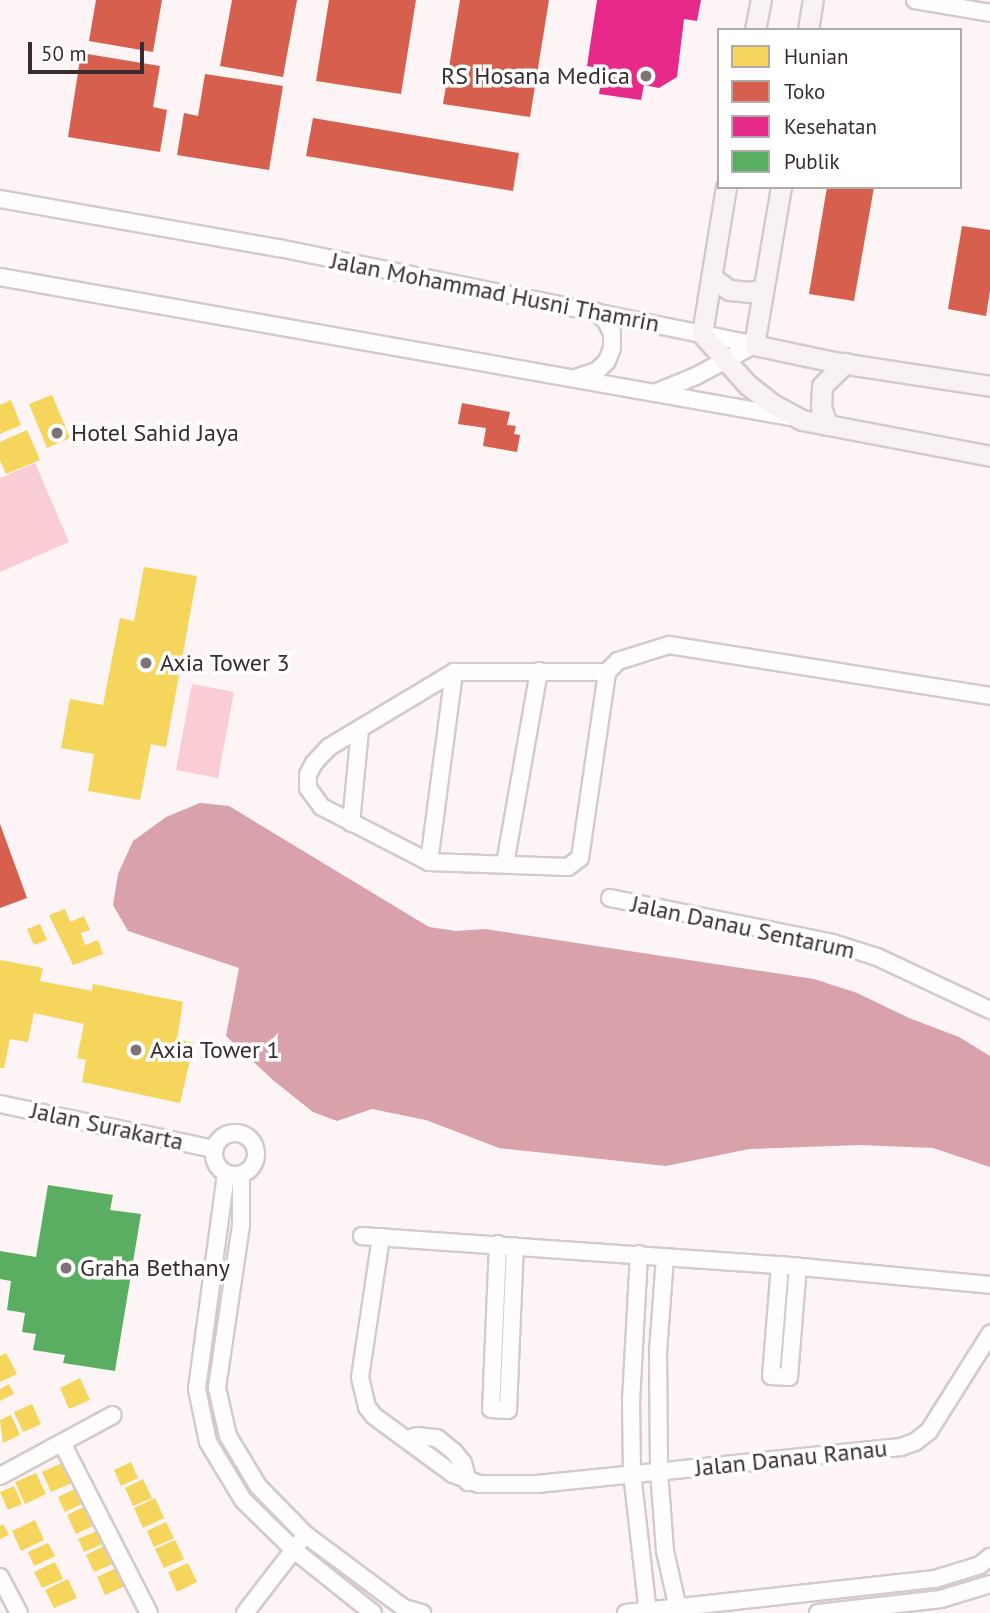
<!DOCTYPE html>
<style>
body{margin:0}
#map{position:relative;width:990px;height:1613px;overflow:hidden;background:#fcf4f5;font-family:"PT Sans",sans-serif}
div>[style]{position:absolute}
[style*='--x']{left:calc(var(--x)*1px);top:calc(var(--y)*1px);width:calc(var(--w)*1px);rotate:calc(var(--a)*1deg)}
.green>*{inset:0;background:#faccd3}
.water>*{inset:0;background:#d9a1a9}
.homes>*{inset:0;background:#f6d55c}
.shops>*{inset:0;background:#d6604d}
.health>*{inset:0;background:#e7298a}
.public>*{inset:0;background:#5aae61}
.roads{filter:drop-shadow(2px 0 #d4cacc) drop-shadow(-2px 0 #d4cacc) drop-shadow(0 2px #d4cacc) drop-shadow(0 -2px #d4cacc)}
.minor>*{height:16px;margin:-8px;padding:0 8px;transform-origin:8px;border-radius:8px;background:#fffdfe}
.minor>.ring{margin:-8px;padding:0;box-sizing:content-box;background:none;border:16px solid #fffdfe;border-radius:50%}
.major>*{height:19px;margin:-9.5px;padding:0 9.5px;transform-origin:9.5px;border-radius:9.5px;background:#f9f2f3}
.dots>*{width:19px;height:19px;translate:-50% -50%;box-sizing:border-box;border:4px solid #fff;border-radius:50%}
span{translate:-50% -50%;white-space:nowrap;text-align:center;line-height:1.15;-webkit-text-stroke:7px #fff;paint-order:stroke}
.poi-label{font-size:24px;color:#392c2e}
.right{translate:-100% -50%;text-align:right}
.left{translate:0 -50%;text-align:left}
.street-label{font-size:24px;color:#392c2e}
.legend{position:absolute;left:717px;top:28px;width:245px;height:161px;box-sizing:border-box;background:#fff;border:2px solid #b0abab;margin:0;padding:9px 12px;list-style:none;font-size:21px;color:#392c2e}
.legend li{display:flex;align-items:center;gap:14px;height:35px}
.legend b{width:35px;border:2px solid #b0abab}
.scale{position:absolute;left:28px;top:42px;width:116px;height:32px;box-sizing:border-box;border:4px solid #392c2e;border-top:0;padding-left:9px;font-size:21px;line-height:24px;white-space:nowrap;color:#392c2e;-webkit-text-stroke:5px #fff;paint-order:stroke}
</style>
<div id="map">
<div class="green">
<i style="clip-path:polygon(35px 463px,69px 542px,0 572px,0 478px)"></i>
<i style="clip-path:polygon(192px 684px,234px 692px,218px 778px,176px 770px)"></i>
</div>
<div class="water">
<i style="clip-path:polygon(200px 803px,229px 806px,429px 927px,456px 931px,485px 929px,814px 979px,857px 993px,909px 1018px,959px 1037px,990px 1056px,990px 1167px,933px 1148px,860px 1145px,749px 1149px,666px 1166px,499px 1148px,426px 1120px,372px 1109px,337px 1121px,313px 1112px,274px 1081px,226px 1036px,239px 968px,128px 931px,113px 905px,118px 874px,133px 841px,166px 817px)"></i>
</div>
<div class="homes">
<i style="clip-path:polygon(52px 395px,70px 438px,47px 448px,29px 404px)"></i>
<i style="clip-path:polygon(11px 400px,21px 425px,0 434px,0 405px)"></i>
<i style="clip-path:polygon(27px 430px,40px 460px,6px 474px,0 460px,0 442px)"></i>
<i style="clip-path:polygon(144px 567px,197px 576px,166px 747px,151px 744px,140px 800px,88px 791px,94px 754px,61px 748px,70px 699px,103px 705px,120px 618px,134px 621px)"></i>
<i style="clip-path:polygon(65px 909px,70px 922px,84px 916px,90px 930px,81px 933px,85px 945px,98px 940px,103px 954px,73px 965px,49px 915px)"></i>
<i style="clip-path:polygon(40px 924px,47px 940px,34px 945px,27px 929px)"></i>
<i style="clip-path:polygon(0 960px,43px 968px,40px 981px,92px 991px,93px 984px,183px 1002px,177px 1039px,194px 1043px,180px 1103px,82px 1082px,86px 1060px,77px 1058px,84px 1024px,34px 1013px,28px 1042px,10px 1039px,4px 1068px,0 1068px)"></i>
<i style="clip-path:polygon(6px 1353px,17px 1374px,0 1382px,0 1356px)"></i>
<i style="clip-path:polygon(80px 1378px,90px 1400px,69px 1409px,60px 1388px)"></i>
<i style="clip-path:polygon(9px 1384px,14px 1394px,0 1401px,0 1389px)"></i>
<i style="clip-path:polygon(32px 1404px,41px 1424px,23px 1432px,14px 1412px)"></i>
<i style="clip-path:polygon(11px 1415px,20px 1435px,3px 1443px,0 1420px)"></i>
<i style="clip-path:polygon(131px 1462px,138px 1478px,121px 1486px,114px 1470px)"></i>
<i style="clip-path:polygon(62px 1463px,72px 1483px,51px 1492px,42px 1472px)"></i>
<i style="clip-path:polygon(36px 1473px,46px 1494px,25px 1504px,15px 1482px)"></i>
<i style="clip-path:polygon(143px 1479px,152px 1498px,133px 1506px,125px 1488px)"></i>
<i style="clip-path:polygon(14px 1486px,22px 1504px,8px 1510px,0 1492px)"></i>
<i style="clip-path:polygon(75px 1489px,82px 1504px,65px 1512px,58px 1497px)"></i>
<i style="clip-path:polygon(155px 1498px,164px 1518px,143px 1528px,134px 1508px)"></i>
<i style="clip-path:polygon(88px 1505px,97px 1524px,76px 1534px,67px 1515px)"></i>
<i style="clip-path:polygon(35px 1520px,44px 1540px,21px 1551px,12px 1531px)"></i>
<i style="clip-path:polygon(166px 1522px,174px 1538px,154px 1547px,147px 1531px)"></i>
<i style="clip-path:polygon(3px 1524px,9px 1535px,0 1539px,0 1526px)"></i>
<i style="clip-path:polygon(99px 1530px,105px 1543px,84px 1552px,78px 1539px)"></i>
<i style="clip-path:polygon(175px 1540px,184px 1559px,164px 1568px,155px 1549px)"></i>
<i style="clip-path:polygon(48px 1543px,55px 1556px,34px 1566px,28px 1552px)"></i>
<i style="clip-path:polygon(106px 1545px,115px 1563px,94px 1572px,86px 1555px)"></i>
<i style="clip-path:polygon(55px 1562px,63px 1579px,42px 1588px,34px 1572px)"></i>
<i style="clip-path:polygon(188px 1563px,197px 1582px,177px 1592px,168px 1572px)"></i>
<i style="clip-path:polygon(116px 1568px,125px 1586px,105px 1595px,97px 1577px)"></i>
<i style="clip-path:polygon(68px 1579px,77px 1598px,54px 1608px,45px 1590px)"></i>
</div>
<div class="shops">
<i style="clip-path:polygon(96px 0,162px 0,153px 52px,89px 41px)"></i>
<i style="clip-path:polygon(232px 0,297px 0,283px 77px,220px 66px)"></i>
<i style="clip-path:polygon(329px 0,416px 0,401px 94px,316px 81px)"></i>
<i style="clip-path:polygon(460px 0,549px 0,530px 117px,443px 104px)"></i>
<i style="clip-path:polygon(81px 53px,160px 66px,153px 107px,167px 110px,160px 152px,68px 137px)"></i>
<i style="clip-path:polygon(205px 74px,283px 86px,269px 170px,177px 155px,184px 113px,198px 116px)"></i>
<i style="clip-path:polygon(313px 118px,519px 153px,513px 191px,306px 156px)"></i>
<i style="clip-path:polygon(827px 187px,874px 187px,854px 301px,809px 294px)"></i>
<i style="clip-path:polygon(962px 226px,990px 230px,990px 291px,986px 316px,948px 309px)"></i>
<i style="clip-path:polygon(462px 403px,510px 412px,507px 425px,516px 426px,514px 434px,520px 435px,517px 452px,483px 446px,486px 428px,458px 424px)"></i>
<i style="clip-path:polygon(0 824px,27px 898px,0 908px)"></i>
</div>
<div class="health">
<i style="clip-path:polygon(597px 0,701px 0,697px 21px,684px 19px,677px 77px,659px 88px,644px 85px,641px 100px,599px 94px,603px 69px,587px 66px)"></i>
</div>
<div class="public">
<i style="clip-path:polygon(48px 1185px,113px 1195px,110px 1210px,141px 1214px,115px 1371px,63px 1363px,65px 1355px,33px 1350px,36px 1334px,22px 1332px,25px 1313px,7px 1310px,11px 1281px,0 1279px,0 1251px,36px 1257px)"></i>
</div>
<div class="roads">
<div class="minor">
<i style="--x:915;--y:0;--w:76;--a:9.8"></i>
<i style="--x:0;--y:199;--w:283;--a:10"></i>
<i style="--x:279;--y:248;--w:485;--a:11.5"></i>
<i style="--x:0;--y:277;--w:802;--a:10.05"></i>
<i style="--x:578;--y:377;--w:20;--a:-18"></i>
<i style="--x:597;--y:371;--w:14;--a:-45"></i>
<i style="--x:607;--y:361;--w:14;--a:-69"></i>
<i style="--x:612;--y:348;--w:15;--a:-90"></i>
<i style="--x:612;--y:333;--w:13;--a:-117"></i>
<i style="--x:606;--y:321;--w:15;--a:-138"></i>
<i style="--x:655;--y:393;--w:44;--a:-22.5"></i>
<i style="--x:696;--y:376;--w:66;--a:-28.1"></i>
<i style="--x:607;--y:672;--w:153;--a:180"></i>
<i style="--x:454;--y:672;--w:146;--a:149"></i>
<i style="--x:329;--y:747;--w:22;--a:133"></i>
<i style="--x:314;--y:763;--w:13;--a:117"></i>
<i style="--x:308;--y:775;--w:13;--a:90"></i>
<i style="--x:308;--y:788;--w:24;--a:54"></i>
<i style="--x:322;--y:807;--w:120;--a:27.2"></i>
<i style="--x:429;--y:862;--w:139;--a:2.1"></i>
<i style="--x:568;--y:867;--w:15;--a:-37"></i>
<i style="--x:580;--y:858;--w:188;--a:-81.7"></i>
<i style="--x:607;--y:672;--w:16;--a:-45"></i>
<i style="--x:618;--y:661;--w:53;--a:-17.4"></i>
<i style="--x:669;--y:645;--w:325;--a:9"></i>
<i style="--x:351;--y:823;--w:94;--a:-84.5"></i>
<i style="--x:429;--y:862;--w:192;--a:-82.5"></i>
<i style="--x:505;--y:864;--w:196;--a:-80"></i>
<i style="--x:610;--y:898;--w:227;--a:11.4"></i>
<i style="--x:833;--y:943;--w:46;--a:17.7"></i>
<i style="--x:877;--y:957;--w:125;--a:25.1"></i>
<i style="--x:0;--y:1104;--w:219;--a:11.9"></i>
<i class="ring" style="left:214px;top:1133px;width:26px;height:26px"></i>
<i style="--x:226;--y:1174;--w:217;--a:97.7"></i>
<i style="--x:197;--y:1389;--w:54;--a:78.3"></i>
<i style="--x:208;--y:1442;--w:68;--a:58.9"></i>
<i style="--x:243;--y:1500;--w:71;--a:44.4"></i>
<i style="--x:294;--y:1550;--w:101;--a:38.6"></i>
<i style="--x:241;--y:1175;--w:50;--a:90"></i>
<i style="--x:241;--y:1225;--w:165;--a:98.4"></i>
<i style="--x:217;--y:1388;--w:49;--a:77.1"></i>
<i style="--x:228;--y:1436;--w:58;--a:59"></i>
<i style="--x:258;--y:1486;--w:69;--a:45.6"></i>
<i style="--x:306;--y:1535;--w:122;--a:36.7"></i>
<i style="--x:404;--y:1608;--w:19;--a:16"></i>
<i style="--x:362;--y:1236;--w:419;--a:4"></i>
<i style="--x:780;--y:1265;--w:211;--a:5.4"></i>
<i style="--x:381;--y:1237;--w:142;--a:98.5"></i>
<i style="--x:360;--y:1377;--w:31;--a:77"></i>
<i style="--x:367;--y:1407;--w:11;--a:52"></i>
<i style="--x:374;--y:1416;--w:98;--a:36.3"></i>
<i style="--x:453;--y:1474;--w:28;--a:21"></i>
<i style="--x:479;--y:1484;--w:58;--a:0"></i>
<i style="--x:537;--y:1484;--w:366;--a:-5.8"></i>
<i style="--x:901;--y:1447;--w:15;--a:-20"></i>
<i style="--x:915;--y:1442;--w:18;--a:-38"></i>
<i style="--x:929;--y:1431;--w:115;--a:-57.8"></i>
<i style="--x:498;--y:1244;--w:165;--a:92.4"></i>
<i style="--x:491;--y:1409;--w:17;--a:3"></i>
<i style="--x:508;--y:1410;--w:164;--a:-87.6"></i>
<i style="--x:639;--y:1254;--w:146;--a:93.1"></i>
<i style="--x:631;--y:1400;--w:73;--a:89.2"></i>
<i style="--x:632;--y:1473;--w:141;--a:83.5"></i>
<i style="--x:665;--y:1257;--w:95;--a:94.2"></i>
<i style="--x:658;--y:1352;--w:119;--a:89.5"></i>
<i style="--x:659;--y:1471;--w:80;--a:85.7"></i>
<i style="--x:665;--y:1551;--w:64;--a:77.3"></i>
<i style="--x:780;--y:1265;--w:111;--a:94.6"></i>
<i style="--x:771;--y:1376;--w:18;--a:3"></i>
<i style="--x:789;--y:1377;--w:111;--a:-85.4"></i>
<i style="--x:408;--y:1439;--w:9;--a:-18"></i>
<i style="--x:417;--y:1436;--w:20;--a:6"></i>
<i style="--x:437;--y:1438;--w:22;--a:39"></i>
<i style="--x:454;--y:1452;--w:14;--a:51"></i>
<i style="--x:463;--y:1463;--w:20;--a:75"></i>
<i style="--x:62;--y:1443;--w:191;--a:62.9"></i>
<i style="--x:0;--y:1476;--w:128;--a:-28.4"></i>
<i style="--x:0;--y:1577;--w:41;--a:62.2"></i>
<i style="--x:245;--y:1613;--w:88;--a:-52.4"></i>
<i style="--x:626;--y:1613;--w:311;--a:-6.3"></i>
<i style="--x:935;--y:1579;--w:47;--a:-17.3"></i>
<i style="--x:980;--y:1565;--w:13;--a:-39"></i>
<i style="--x:818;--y:1613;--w:124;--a:-6.5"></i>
<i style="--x:941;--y:1599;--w:51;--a:-17"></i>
</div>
<div class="major">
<i style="--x:755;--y:30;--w:31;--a:-79"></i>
<i style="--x:808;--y:30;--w:30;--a:-81"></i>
<i style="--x:726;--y:187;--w:149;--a:99.3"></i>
<i style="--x:702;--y:334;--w:69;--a:48"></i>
<i style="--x:748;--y:385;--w:33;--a:38"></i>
<i style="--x:774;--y:405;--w:32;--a:28"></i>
<i style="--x:802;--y:420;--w:191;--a:10.8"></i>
<i style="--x:781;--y:187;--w:160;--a:99.7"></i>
<i style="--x:754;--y:345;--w:82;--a:12"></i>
<i style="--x:834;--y:362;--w:158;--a:8.7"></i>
<i style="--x:711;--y:277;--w:22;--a:36"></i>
<i style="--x:729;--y:290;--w:22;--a:5"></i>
<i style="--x:751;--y:292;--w:11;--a:-15"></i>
<i style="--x:827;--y:425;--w:20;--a:-108"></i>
<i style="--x:821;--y:406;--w:20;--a:-87"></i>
<i style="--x:822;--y:386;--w:33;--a:-45"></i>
</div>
</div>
<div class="dots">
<i style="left:646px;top:76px;background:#7d7274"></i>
<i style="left:57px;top:433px;background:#7d7274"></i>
<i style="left:146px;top:663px;background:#7d7274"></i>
<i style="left:136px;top:1050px;background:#7d7274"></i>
<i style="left:66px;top:1268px;background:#7d7274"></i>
</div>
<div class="poi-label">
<span class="right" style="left:630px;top:76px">RS Hosana Medica</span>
<span class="left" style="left:71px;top:433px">Hotel Sahid Jaya</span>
<span class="left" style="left:160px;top:663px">Axia Tower 3</span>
<span class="left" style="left:150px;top:1050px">Axia Tower 1</span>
<span class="left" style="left:80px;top:1268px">Graha Bethany</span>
</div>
<div class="street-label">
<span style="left:495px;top:292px;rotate:11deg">Jalan Mohammad Husni Thamrin</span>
<span style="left:743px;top:927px;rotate:12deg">Jalan Danau Sentarum</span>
<span style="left:107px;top:1126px;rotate:12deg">Jalan Surakarta</span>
<span style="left:791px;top:1458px;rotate:-6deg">Jalan Danau Ranau</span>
</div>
<ul class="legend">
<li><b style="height:19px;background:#f6d55c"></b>Hunian</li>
<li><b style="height:19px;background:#d6604d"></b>Toko</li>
<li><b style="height:19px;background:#e7298a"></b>Kesehatan</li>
<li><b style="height:19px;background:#5aae61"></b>Publik</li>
</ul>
<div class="scale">50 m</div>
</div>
